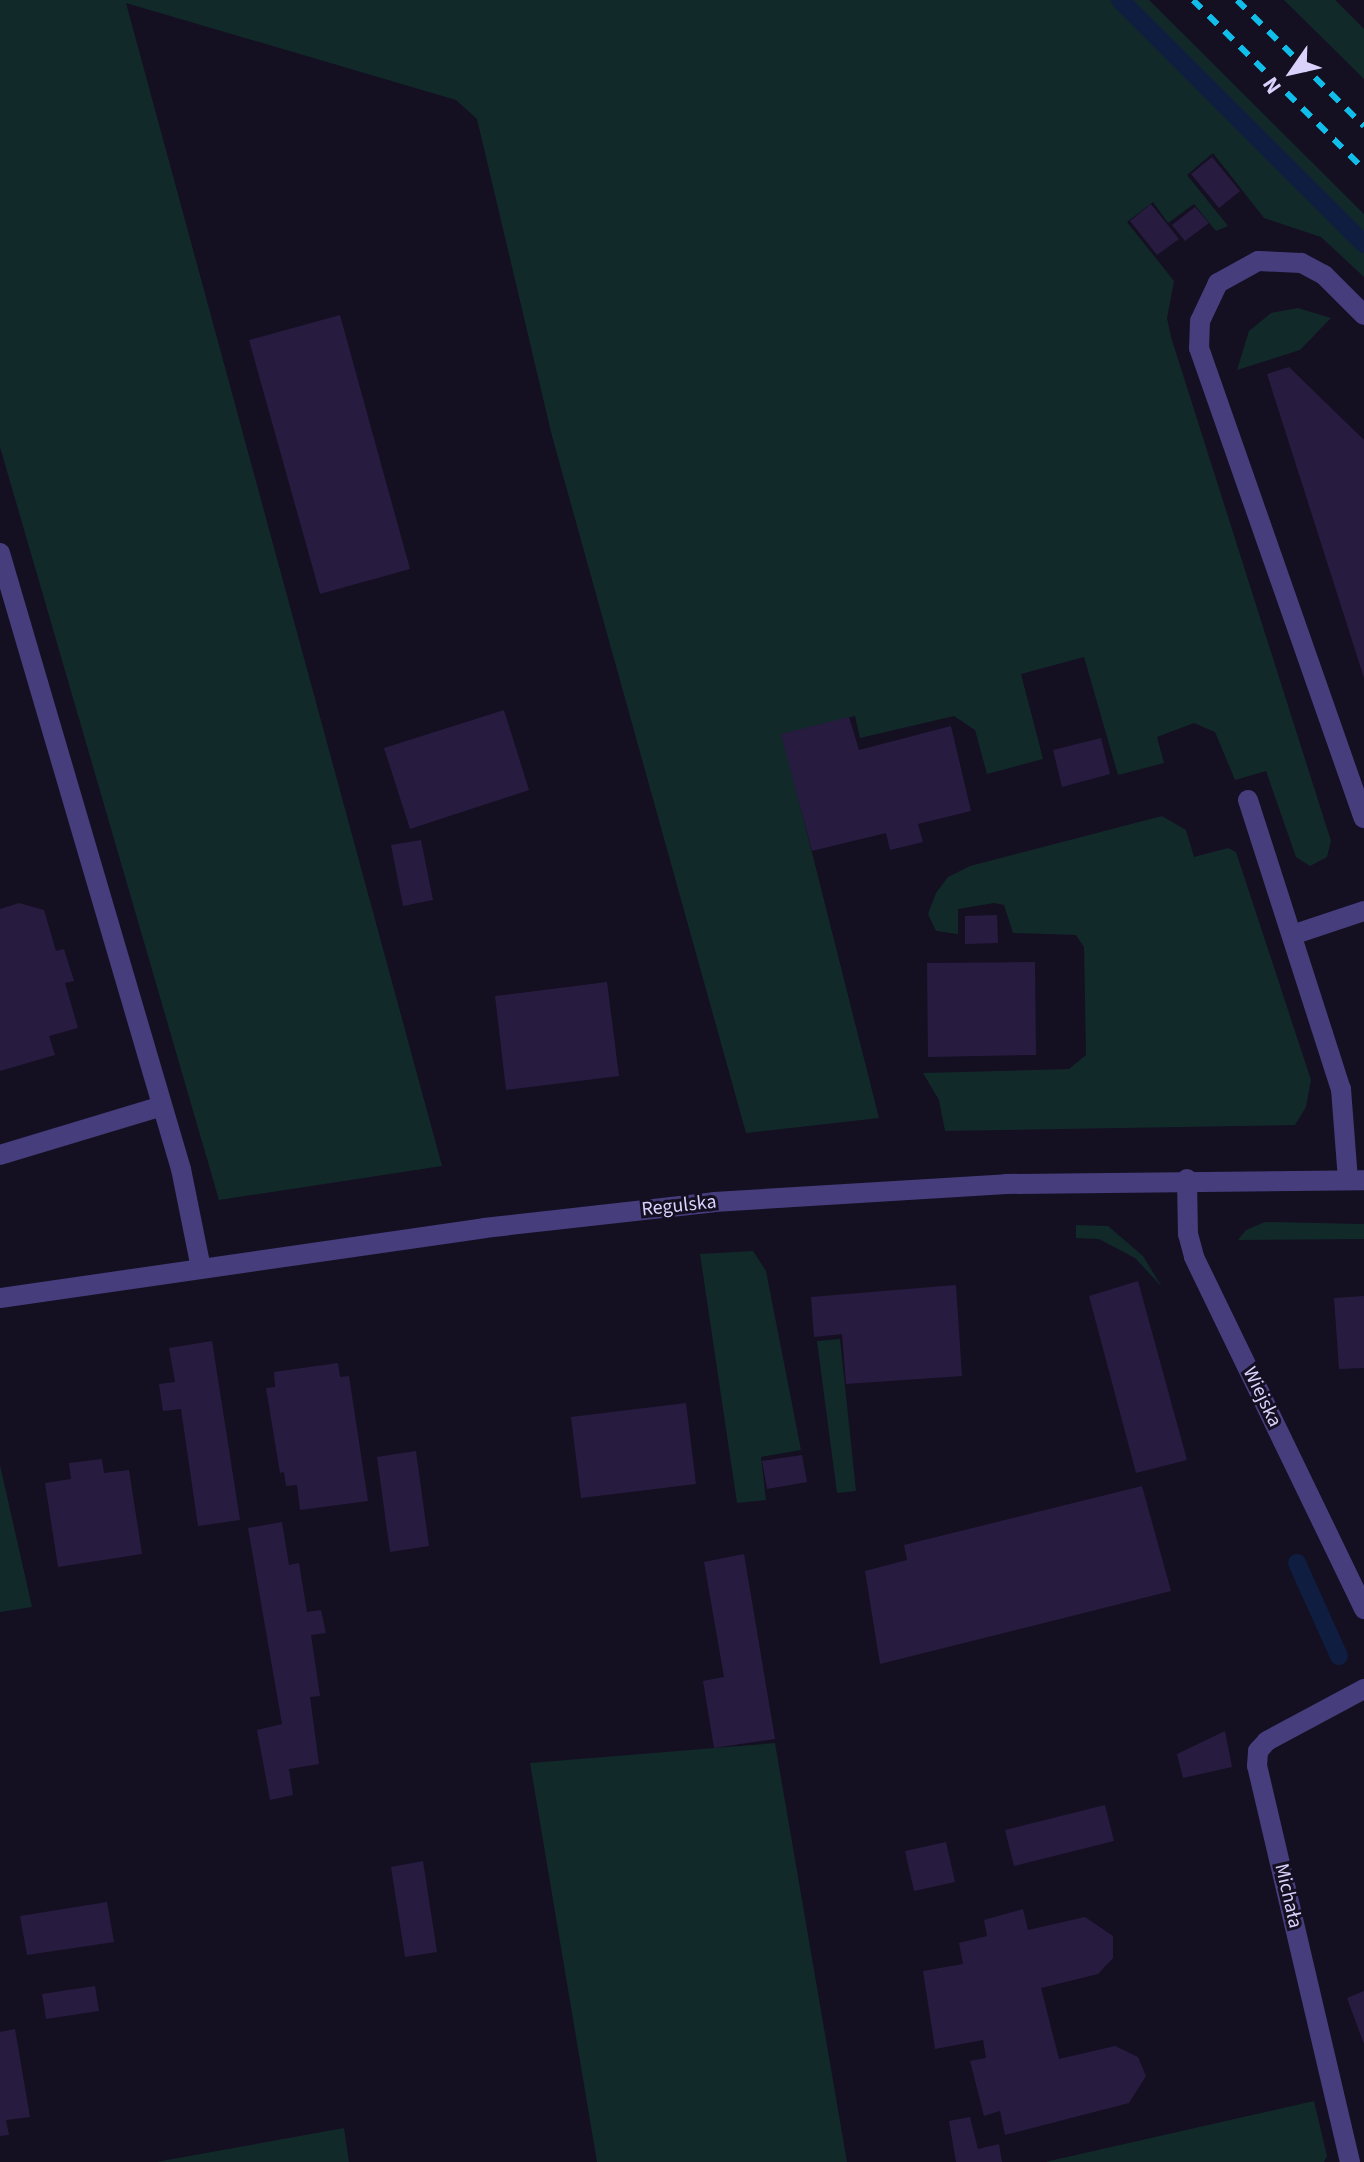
<!DOCTYPE html>
<meta charset="utf-8">
<style>
body{margin:0}
#map{position:relative;width:1364px;height:2162px;overflow:hidden;background:#140f21;font-family:"Source Sans 3",sans-serif}
div>[style]{position:absolute}
[style*='--x']{left:calc(var(--x)*1px);top:calc(var(--y)*1px);width:calc(var(--w)*1px);rotate:calc(var(--a)*1deg)}
.green>*{inset:0;background:#12292a}
.stream>*{height:18px;margin:-9px;padding:0 9px;transform-origin:9px;border-radius:9px;background:#0f1d40}
.building>*{inset:0;background:#271c40}
.service>*{height:20px;margin:-10px;padding:0 10px;transform-origin:10px;border-radius:10px;background:#463d7c}
.minor>*{height:20px;margin:-10px;padding:0 10px;transform-origin:10px;border-radius:10px;background:#463d7c}
.tertiary>*{height:20px;margin:-10px;padding:0 10px;transform-origin:10px;border-radius:10px;background:#463d7c}
.rail>*{height:6px;margin-top:-3px;transform-origin:0;background:repeating-linear-gradient(90deg,#11bee9 0 12px,transparent 0 22px)}
span{translate:-50% -50%;white-space:nowrap;text-align:center;line-height:1.15;-webkit-text-stroke:6px #140f21;paint-order:stroke}
.street-label{font-size:20px;color:#dbd2fc}
.north{position:absolute;left:1252px;top:32px;width:80px;height:80px;-webkit-text-stroke:6px #140f21;paint-order:stroke;rotate:236deg;font-size:22px;font-weight:700;line-height:32px;text-align:center;color:#dbd2fc}
.north::after{content:'';display:block;margin:auto;width:28px;height:36px;background:#dbd2fc;clip-path:polygon(50% 0,100% 100%,50% 72%,0 100%)}
</style>
<div id="map">
<div class="green">
<i style="clip-path:polygon(0 0,1149px 0,1364px 214px,1364px 277px,1321px 237px,1264px 218px,1213px 153px,1187px 175px,1228px 226px,1216px 231px,1194px 204px,1168px 223px,1153px 202px,1127px 222px,1174px 281px,1167px 318px,1171px 337px,1331px 841px,1327px 857px,1310px 866px,1296px 857px,1266px 771px,1235px 780px,1215px 732px,1194px 723px,1157px 737px,1164px 763px,1118px 775px,1084px 657px,1021px 674px,1043px 759px,987px 774px,975px 730px,954px 716px,860px 738px,855px 716px,782px 734px,879px 1118px,746px 1133px,552px 436px,477px 119px,456px 100px,126px 3px,442px 1166px,219px 1200px,0 447px)"></i>
<i style="clip-path:polygon(1284px 0,1335px 0,1364px 29px,1364px 79px)"></i>
<i style="clip-path:polygon(1298px 308px,1331px 318px,1300px 350px,1237px 370px,1249px 331px,1271px 313px)"></i>
<i style="clip-path:polygon(1162px 816px,1186px 830px,1194px 857px,1228px 848px,1236px 852px,1311px 1080px,1306px 1107px,1295px 1125px,945px 1131px,939px 1100px,923px 1073px,1069px 1069px,1086px 1055px,1084px 947px,1076px 935px,1013px 933px,1004px 905px,994px 903px,958px 909px,958px 934px,936px 931px,928px 914px,936px 893px,948px 877px,970px 866px)"></i>
<i style="clip-path:polygon(1265px 1222px,1364px 1224px,1364px 1239px,1238px 1240px,1246px 1230px)"></i>
<i style="clip-path:polygon(1076px 1225px,1108px 1226px,1143px 1256px,1162px 1287px,1135px 1258px,1099px 1239px,1076px 1238px)"></i>
<i style="clip-path:polygon(753px 1251px,766px 1271px,801px 1450px,761px 1457px,766px 1500px,737px 1503px,700px 1254px)"></i>
<i style="clip-path:polygon(840px 1339px,856px 1491px,837px 1493px,817px 1341px)"></i>
<i style="clip-path:polygon(0 1465px,32px 1607px,0 1612px)"></i>
<i style="clip-path:polygon(775px 1743px,847px 2162px,597px 2162px,530px 1763px)"></i>
<i style="clip-path:polygon(1314px 2101px,1327px 2156px,1324px 2162px,1045px 2162px)"></i>
<i style="clip-path:polygon(344px 2128px,349px 2162px,156px 2162px)"></i>
</div>
<div class="stream">
<i style="--x:1120;--y:0;--w:345;--a:45"></i>
<i style="--x:1297;--y:1563;--w:102;--a:65.7"></i>
</div>
<div class="building">
<i style="clip-path:polygon(1212px 157px,1240px 191px,1219px 208px,1191px 174px)"></i>
<i style="clip-path:polygon(1151px 204px,1179px 239px,1157px 255px,1130px 221px)"></i>
<i style="clip-path:polygon(1195px 207px,1209px 223px,1185px 241px,1172px 225px)"></i>
<i style="clip-path:polygon(340px 315px,410px 569px,320px 594px,249px 340px)"></i>
<i style="clip-path:polygon(1289px 367px,1364px 440px,1364px 678px,1267px 374px)"></i>
<i style="clip-path:polygon(504px 710px,529px 790px,410px 829px,384px 748px)"></i>
<i style="clip-path:polygon(849px 717px,859px 750px,951px 726px,971px 811px,918px 824px,923px 842px,890px 850px,886px 833px,812px 851px,781px 734px)"></i>
<i style="clip-path:polygon(1101px 738px,1110px 774px,1062px 787px,1053px 750px)"></i>
<i style="clip-path:polygon(421px 840px,433px 900px,403px 906px,391px 845px)"></i>
<i style="clip-path:polygon(19px 903px,44px 910px,56px 951px,64px 949px,74px 981px,65px 983px,78px 1028px,49px 1036px,55px 1055px,0 1071px,0 909px)"></i>
<i style="clip-path:polygon(997px 915px,998px 943px,965px 944px,965px 916px)"></i>
<i style="clip-path:polygon(1035px 962px,1036px 1055px,928px 1057px,927px 963px)"></i>
<i style="clip-path:polygon(607px 982px,619px 1076px,506px 1090px,495px 996px)"></i>
<i style="clip-path:polygon(1138px 1281px,1187px 1460px,1136px 1473px,1089px 1296px)"></i>
<i style="clip-path:polygon(956px 1285px,962px 1376px,846px 1384px,842px 1334px,814px 1337px,811px 1297px)"></i>
<i style="clip-path:polygon(1364px 1296px,1364px 1368px,1339px 1369px,1334px 1298px)"></i>
<i style="clip-path:polygon(212px 1341px,240px 1520px,198px 1526px,181px 1409px,163px 1411px,159px 1384px,175px 1382px,169px 1348px)"></i>
<i style="clip-path:polygon(338px 1363px,340px 1377px,349px 1376px,368px 1501px,300px 1510px,297px 1485px,286px 1486px,284px 1472px,280px 1473px,266px 1388px,275px 1387px,274px 1372px)"></i>
<i style="clip-path:polygon(686px 1403px,696px 1484px,581px 1498px,571px 1417px)"></i>
<i style="clip-path:polygon(416px 1451px,429px 1546px,390px 1552px,377px 1457px)"></i>
<i style="clip-path:polygon(802px 1455px,807px 1482px,767px 1489px,762px 1461px)"></i>
<i style="clip-path:polygon(102px 1459px,104px 1473px,129px 1470px,142px 1554px,58px 1567px,45px 1483px,71px 1479px,69px 1463px)"></i>
<i style="clip-path:polygon(1142px 1486px,1171px 1591px,880px 1664px,865px 1571px,907px 1560px,904px 1545px)"></i>
<i style="clip-path:polygon(282px 1522px,289px 1565px,299px 1563px,307px 1612px,321px 1610px,326px 1633px,311px 1635px,320px 1696px,310px 1697px,319px 1764px,289px 1769px,293px 1795px,270px 1800px,257px 1730px,282px 1724px,248px 1528px)"></i>
<i style="clip-path:polygon(744px 1554px,775px 1739px,714px 1748px,703px 1681px,724px 1677px,704px 1562px)"></i>
<i style="clip-path:polygon(1225px 1731px,1232px 1767px,1183px 1778px,1177px 1754px)"></i>
<i style="clip-path:polygon(1105px 1805px,1114px 1841px,1014px 1866px,1005px 1830px)"></i>
<i style="clip-path:polygon(946px 1842px,955px 1882px,914px 1891px,905px 1851px)"></i>
<i style="clip-path:polygon(423px 1861px,437px 1952px,405px 1957px,391px 1867px)"></i>
<i style="clip-path:polygon(107px 1902px,114px 1942px,27px 1955px,20px 1916px)"></i>
<i style="clip-path:polygon(1023px 1909px,1028px 1930px,1085px 1917px,1113px 1936px,1113px 1958px,1098px 1974px,1041px 1988px,1059px 2059px,1115px 2046px,1138px 2057px,1146px 2076px,1129px 2103px,1005px 2135px,1000px 2111px,984px 2116px,970px 2061px,986px 2058px,983px 2040px,935px 2049px,923px 1971px,963px 1964px,959px 1943px,987px 1936px,984px 1920px)"></i>
<i style="clip-path:polygon(95px 1986px,99px 2011px,46px 2019px,42px 1994px)"></i>
<i style="clip-path:polygon(1364px 1991px,1364px 2044px,1347px 1998px)"></i>
<i style="clip-path:polygon(15px 2029px,30px 2117px,6px 2120px,9px 2135px,0 2136px,0 2032px)"></i>
<i style="clip-path:polygon(970px 2117px,978px 2149px,999px 2144px,1002px 2162px,956px 2162px,949px 2121px)"></i>
</div>
<div class="service">
<i style="--x:1364;--y:315;--w:57;--a:-135"></i>
<i style="--x:1324;--y:275;--w:26;--a:-152"></i>
<i style="--x:1301;--y:263;--w:43;--a:-177.3"></i>
<i style="--x:1258;--y:261;--w:46;--a:151.2"></i>
<i style="--x:1218;--y:283;--w:42;--a:115.3"></i>
<i style="--x:1200;--y:321;--w:27;--a:92"></i>
<i style="--x:1199;--y:348;--w:498;--a:70.7"></i>
<i style="--x:1248;--y:800;--w:304;--a:72.2"></i>
<i style="--x:1341;--y:1089;--w:91;--a:85.6"></i>
<i style="--x:1292;--y:935;--w:76;--a:-18.4"></i>
</div>
<div class="minor">
<i style="--x:0;--y:553;--w:642;--a:73.63"></i>
<i style="--x:181;--y:1169;--w:101;--a:78.6"></i>
<i style="--x:0;--y:1155;--w:169;--a:-16.8"></i>
<i style="--x:1187;--y:1179;--w:55;--a:89"></i>
<i style="--x:1188;--y:1234;--w:24;--a:75"></i>
<i style="--x:1194;--y:1257;--w:391;--a:64.2"></i>
<i style="--x:1350;--y:2162;--w:407;--a:-103.2"></i>
<i style="--x:1257;--y:1766;--w:15;--a:-86"></i>
<i style="--x:1258;--y:1751;--w:13;--a:-48"></i>
<i style="--x:1267;--y:1741;--w:110;--a:-28.2"></i>
</div>
<div class="tertiary">
<i style="--x:0;--y:1298;--w:489;--a:-8.2"></i>
<i style="--x:484;--y:1228;--w:231;--a:-6.4"></i>
<i style="--x:714;--y:1202;--w:293;--a:-3.5"></i>
<i style="--x:1006;--y:1184;--w:358;--a:-0.6"></i>
</div>
<div class="rail">
<i style="--x:1193;--y:0;--w:240;--a:44.7"></i>
<i style="--x:1237;--y:0;--w:179;--a:44.8"></i>
</div>
<div class="street-label">
<span style="left:679px;top:1206px;rotate:-6deg">Regulska</span>
<span style="left:1262px;top:1397px;rotate:64deg">Wiejska</span>
<span style="left:1288px;top:1896px;rotate:77deg">Michała</span>
</div>
<div class="north">N</div>
</div>
